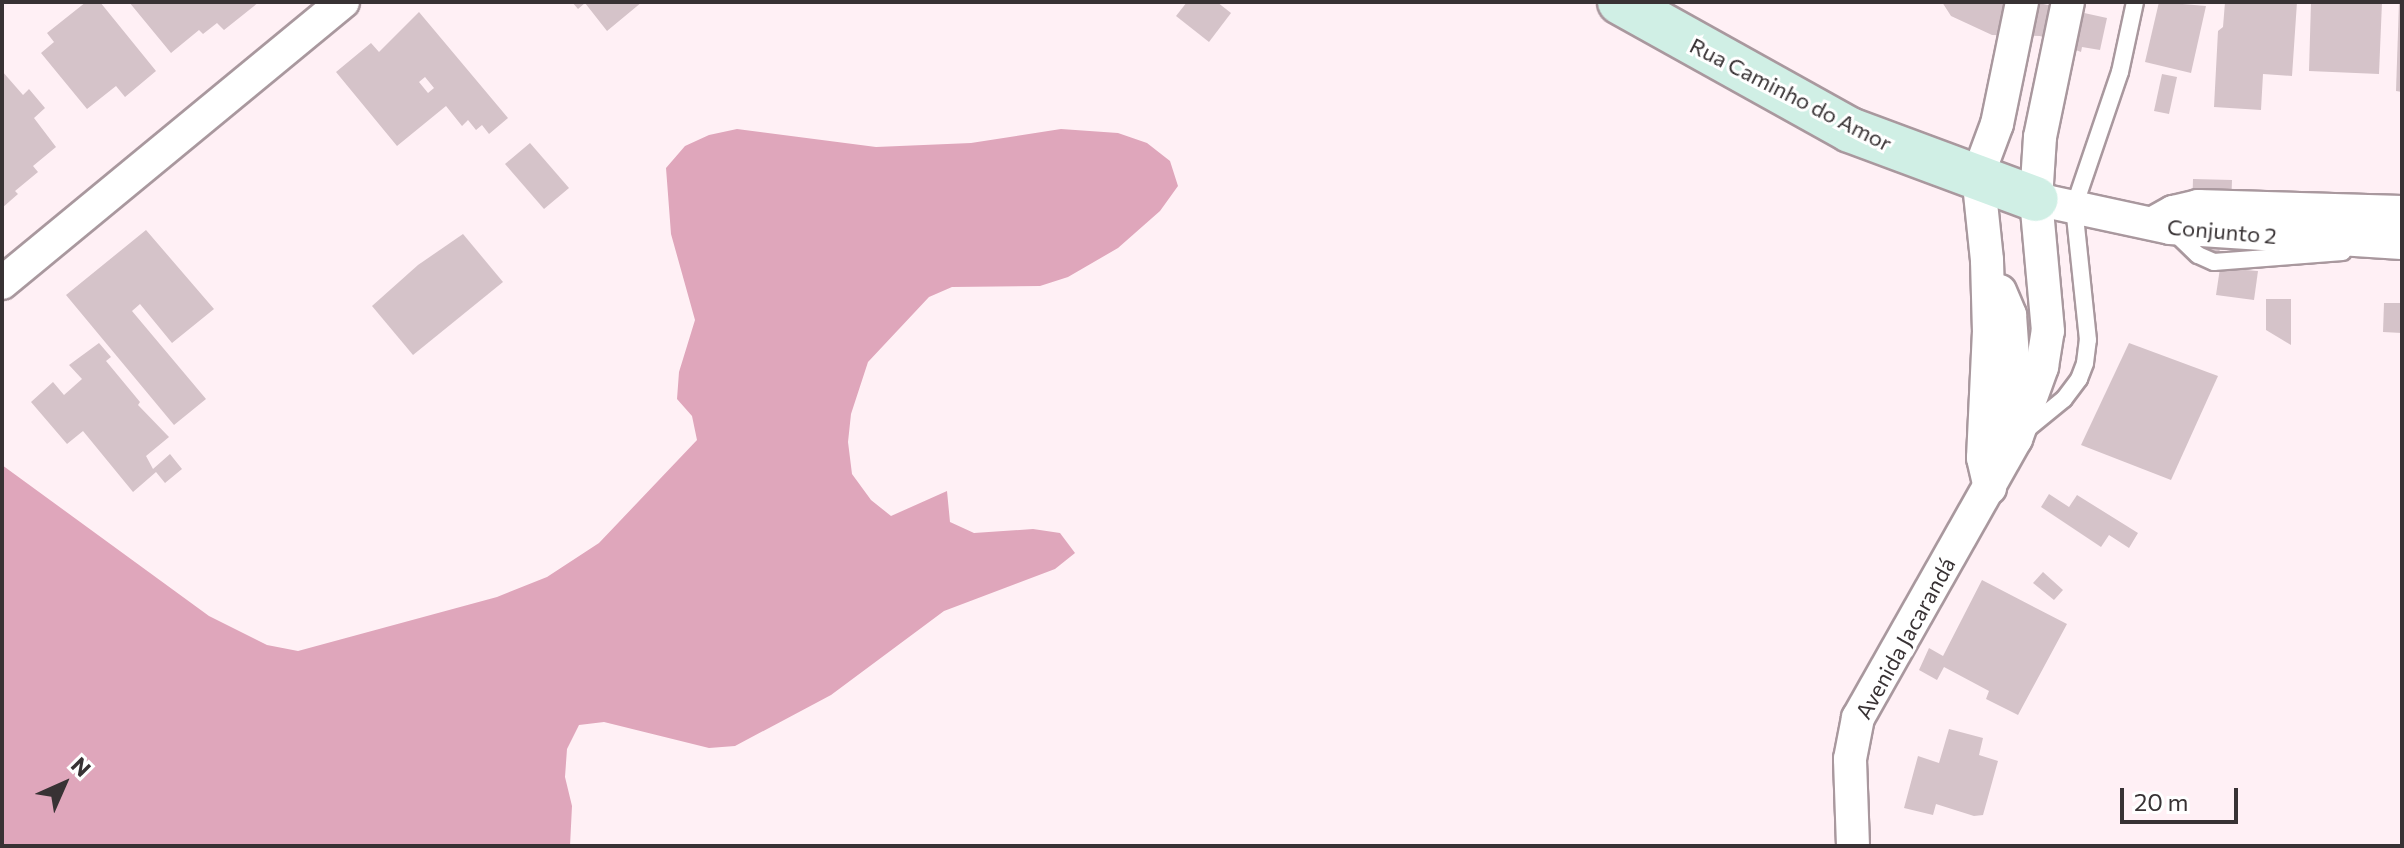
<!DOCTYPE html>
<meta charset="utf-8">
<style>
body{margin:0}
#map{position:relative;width:2404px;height:848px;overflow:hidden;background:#fff0f5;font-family:Commissioner,sans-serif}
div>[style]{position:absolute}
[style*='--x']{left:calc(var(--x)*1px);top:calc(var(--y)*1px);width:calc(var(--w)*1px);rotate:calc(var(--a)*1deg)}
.forest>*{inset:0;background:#dfa6bb}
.building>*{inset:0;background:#d5c3c9}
.roads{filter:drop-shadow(2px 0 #a9989e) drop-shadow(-2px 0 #a9989e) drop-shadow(0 2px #a9989e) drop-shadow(0 -2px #a9989e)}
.lane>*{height:16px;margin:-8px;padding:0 8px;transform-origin:8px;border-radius:8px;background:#fff}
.street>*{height:32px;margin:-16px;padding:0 16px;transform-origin:16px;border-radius:16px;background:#fff}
.secondary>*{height:44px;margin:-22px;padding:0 22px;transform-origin:22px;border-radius:22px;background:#d0efe5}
span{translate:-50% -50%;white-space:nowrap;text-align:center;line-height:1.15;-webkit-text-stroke:6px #fff;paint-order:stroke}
.street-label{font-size:22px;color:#383234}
.frame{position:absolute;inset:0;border:4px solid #383234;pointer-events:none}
.north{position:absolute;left:24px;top:744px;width:80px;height:80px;-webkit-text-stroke:6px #fff;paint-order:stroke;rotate:45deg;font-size:22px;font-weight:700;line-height:32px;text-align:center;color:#383234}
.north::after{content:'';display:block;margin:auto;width:28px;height:36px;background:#383234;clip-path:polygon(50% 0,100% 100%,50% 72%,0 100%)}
.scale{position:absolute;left:2120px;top:788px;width:118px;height:36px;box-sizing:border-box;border:4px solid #383234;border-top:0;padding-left:10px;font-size:24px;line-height:28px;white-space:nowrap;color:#383234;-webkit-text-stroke:6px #fff;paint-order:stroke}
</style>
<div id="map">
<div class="forest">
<i style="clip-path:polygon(737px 129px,876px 147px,971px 143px,1061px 129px,1118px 133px,1147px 143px,1170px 161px,1178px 186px,1160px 211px,1118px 248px,1068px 277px,1040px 286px,952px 287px,929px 297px,868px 362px,851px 414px,848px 442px,852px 474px,871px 500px,891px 516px,947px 491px,950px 522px,974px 533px,1033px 529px,1060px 533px,1075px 553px,1055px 569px,944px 611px,831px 695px,735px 746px,709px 748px,604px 722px,579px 725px,567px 749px,565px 777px,572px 806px,570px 846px,2px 846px,2px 465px,209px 616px,267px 645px,298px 651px,497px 597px,547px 577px,599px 543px,697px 440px,692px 416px,677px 399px,679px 372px,695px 320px,671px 234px,666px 168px,685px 146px,709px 135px)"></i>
</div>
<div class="building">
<i style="clip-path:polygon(86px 2px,100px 2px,156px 71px,125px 97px,116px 86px,87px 109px,41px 53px,54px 42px,47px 33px)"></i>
<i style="clip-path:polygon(129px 2px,259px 2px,224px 30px,217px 23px,203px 34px,199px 30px,171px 53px)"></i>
<i style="clip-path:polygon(572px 2px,642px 2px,607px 31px,585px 3px,578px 9px)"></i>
<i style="clip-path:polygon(1187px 2px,1217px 2px,1231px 13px,1209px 42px,1176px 16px)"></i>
<i style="clip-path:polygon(1942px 2px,2034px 2px,2107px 18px,2100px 50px,2082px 47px,2081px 52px,2040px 36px,1992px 35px,1951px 16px)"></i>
<i style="clip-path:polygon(2159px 2px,2206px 6px,2191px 73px,2145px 62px)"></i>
<i style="clip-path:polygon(2225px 2px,2297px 2px,2292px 76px,2263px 74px,2261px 110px,2214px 107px,2218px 31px,2223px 27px)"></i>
<i style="clip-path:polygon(2311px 2px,2382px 2px,2379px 74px,2309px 71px)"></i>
<i style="clip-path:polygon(2399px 2px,2402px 2px,2402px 92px,2396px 91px)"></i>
<i style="clip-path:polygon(evenodd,419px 12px,508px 118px,489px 134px,482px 125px,476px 130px,468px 120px,462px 126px,446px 106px,397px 146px,336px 72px,371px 43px,379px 52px,419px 12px,425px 77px,434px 88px,428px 93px,419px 82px,425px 77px)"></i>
<i style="clip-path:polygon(2px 71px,23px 95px,29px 89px,45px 108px,34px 118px,56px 147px,33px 166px,38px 172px,15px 191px,18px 194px,2px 208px)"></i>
<i style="clip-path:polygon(2162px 74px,2177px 77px,2169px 114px,2154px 111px)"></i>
<i style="clip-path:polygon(530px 143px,569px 188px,544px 209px,505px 164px)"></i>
<i style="clip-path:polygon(2193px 179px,2232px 180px,2230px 238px,2220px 241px,2219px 267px,2199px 266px,2200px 240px,2191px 240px)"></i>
<i style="clip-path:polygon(146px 230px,214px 309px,172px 343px,140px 304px,132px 311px,206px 399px,174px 425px,66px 295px)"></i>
<i style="clip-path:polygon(463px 234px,503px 282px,413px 355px,372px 306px,418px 265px)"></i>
<i style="clip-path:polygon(2220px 268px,2258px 271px,2254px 300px,2216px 295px)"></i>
<i style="clip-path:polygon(2266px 299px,2291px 299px,2291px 345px,2266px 330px)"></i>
<i style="clip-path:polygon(2384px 303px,2402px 303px,2402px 333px,2383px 332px)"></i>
<i style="clip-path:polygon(99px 343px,111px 357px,106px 361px,140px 402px,138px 405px,169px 437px,146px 456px,153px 469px,170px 454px,182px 469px,165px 483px,156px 472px,133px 492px,83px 431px,67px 444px,31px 402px,53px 382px,64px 395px,82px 379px,69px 365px)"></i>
<i style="clip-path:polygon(2129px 343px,2218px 376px,2171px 480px,2081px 445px)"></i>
<i style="clip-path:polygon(2049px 494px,2069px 507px,2077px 495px,2138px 533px,2129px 548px,2109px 535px,2101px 547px,2041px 507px)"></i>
<i style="clip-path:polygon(2043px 572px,2063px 590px,2054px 600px,2033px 583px)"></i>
<i style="clip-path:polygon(1982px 580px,2067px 624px,2018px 715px,1986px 699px,1989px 691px,1944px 667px,1937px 680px,1919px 670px,1929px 648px,1943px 656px)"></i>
<i style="clip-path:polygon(1949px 729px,1983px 738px,1979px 755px,1998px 761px,1983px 815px,1974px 816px,1936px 804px,1933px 815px,1904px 808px,1918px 756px,1939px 763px)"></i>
</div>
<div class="roads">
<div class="lane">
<i style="--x:2174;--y:232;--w:33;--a:44"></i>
<i style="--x:2198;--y:255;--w:17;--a:24"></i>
<i style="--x:2214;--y:262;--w:129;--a:-4.4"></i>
<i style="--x:2026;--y:430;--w:49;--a:-39.2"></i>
<i style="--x:2064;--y:399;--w:25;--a:-53"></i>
<i style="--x:2079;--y:379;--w:17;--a:-69"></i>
<i style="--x:2085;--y:363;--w:23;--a:-83"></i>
<i style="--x:2088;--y:340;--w:134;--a:-96"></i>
<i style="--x:2074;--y:207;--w:143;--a:-71.2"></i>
<i style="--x:2120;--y:72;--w:72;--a:-77.9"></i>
</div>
<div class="street">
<i style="--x:2036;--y:199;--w:137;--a:12.2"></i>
<i style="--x:2170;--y:228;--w:232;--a:3.7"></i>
<i style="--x:2155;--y:222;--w:21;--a:-29"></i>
<i style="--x:2173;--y:212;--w:26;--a:-13"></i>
<i style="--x:2198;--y:206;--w:204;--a:1.7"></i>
<i style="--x:2;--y:283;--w:442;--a:-39.5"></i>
<i style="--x:2000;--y:291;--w:26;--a:67"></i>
<i style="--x:2010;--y:315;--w:56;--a:85.9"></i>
<i style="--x:2014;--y:371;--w:60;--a:100.6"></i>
<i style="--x:1990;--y:488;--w:31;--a:-103"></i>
<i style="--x:1983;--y:458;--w:126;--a:-87.3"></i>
<i style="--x:1989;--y:332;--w:72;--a:-91.6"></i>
<i style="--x:1987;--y:260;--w:85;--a:-96"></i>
<i style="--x:1978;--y:175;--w:54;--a:-69.6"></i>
<i style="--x:1997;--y:124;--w:125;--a:-78.4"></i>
<i style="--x:1853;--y:846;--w:87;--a:-92"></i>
<i style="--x:1850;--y:759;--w:42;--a:-79"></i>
<i style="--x:1858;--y:718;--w:321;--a:-60.5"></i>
<i style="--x:2016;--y:439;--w:77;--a:-70.1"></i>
<i style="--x:2042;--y:367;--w:36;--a:-81"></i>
<i style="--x:2048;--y:331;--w:133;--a:-95.2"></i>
<i style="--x:2036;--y:199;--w:62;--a:-86.3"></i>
<i style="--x:2040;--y:137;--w:138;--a:-78.3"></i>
</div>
<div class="secondary">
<i style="--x:1620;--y:2;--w:263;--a:29.1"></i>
<i style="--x:1850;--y:130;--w:198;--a:20.4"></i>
</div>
</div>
<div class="street-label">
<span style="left:1791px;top:94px;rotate:27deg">Rua Caminho do Amor</span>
<span style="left:2222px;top:231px;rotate:5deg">Conjunto 2</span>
<span style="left:1905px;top:638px;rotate:-61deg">Avenida Jacarandá</span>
</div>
<div class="frame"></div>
<div class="north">N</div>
<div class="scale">20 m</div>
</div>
